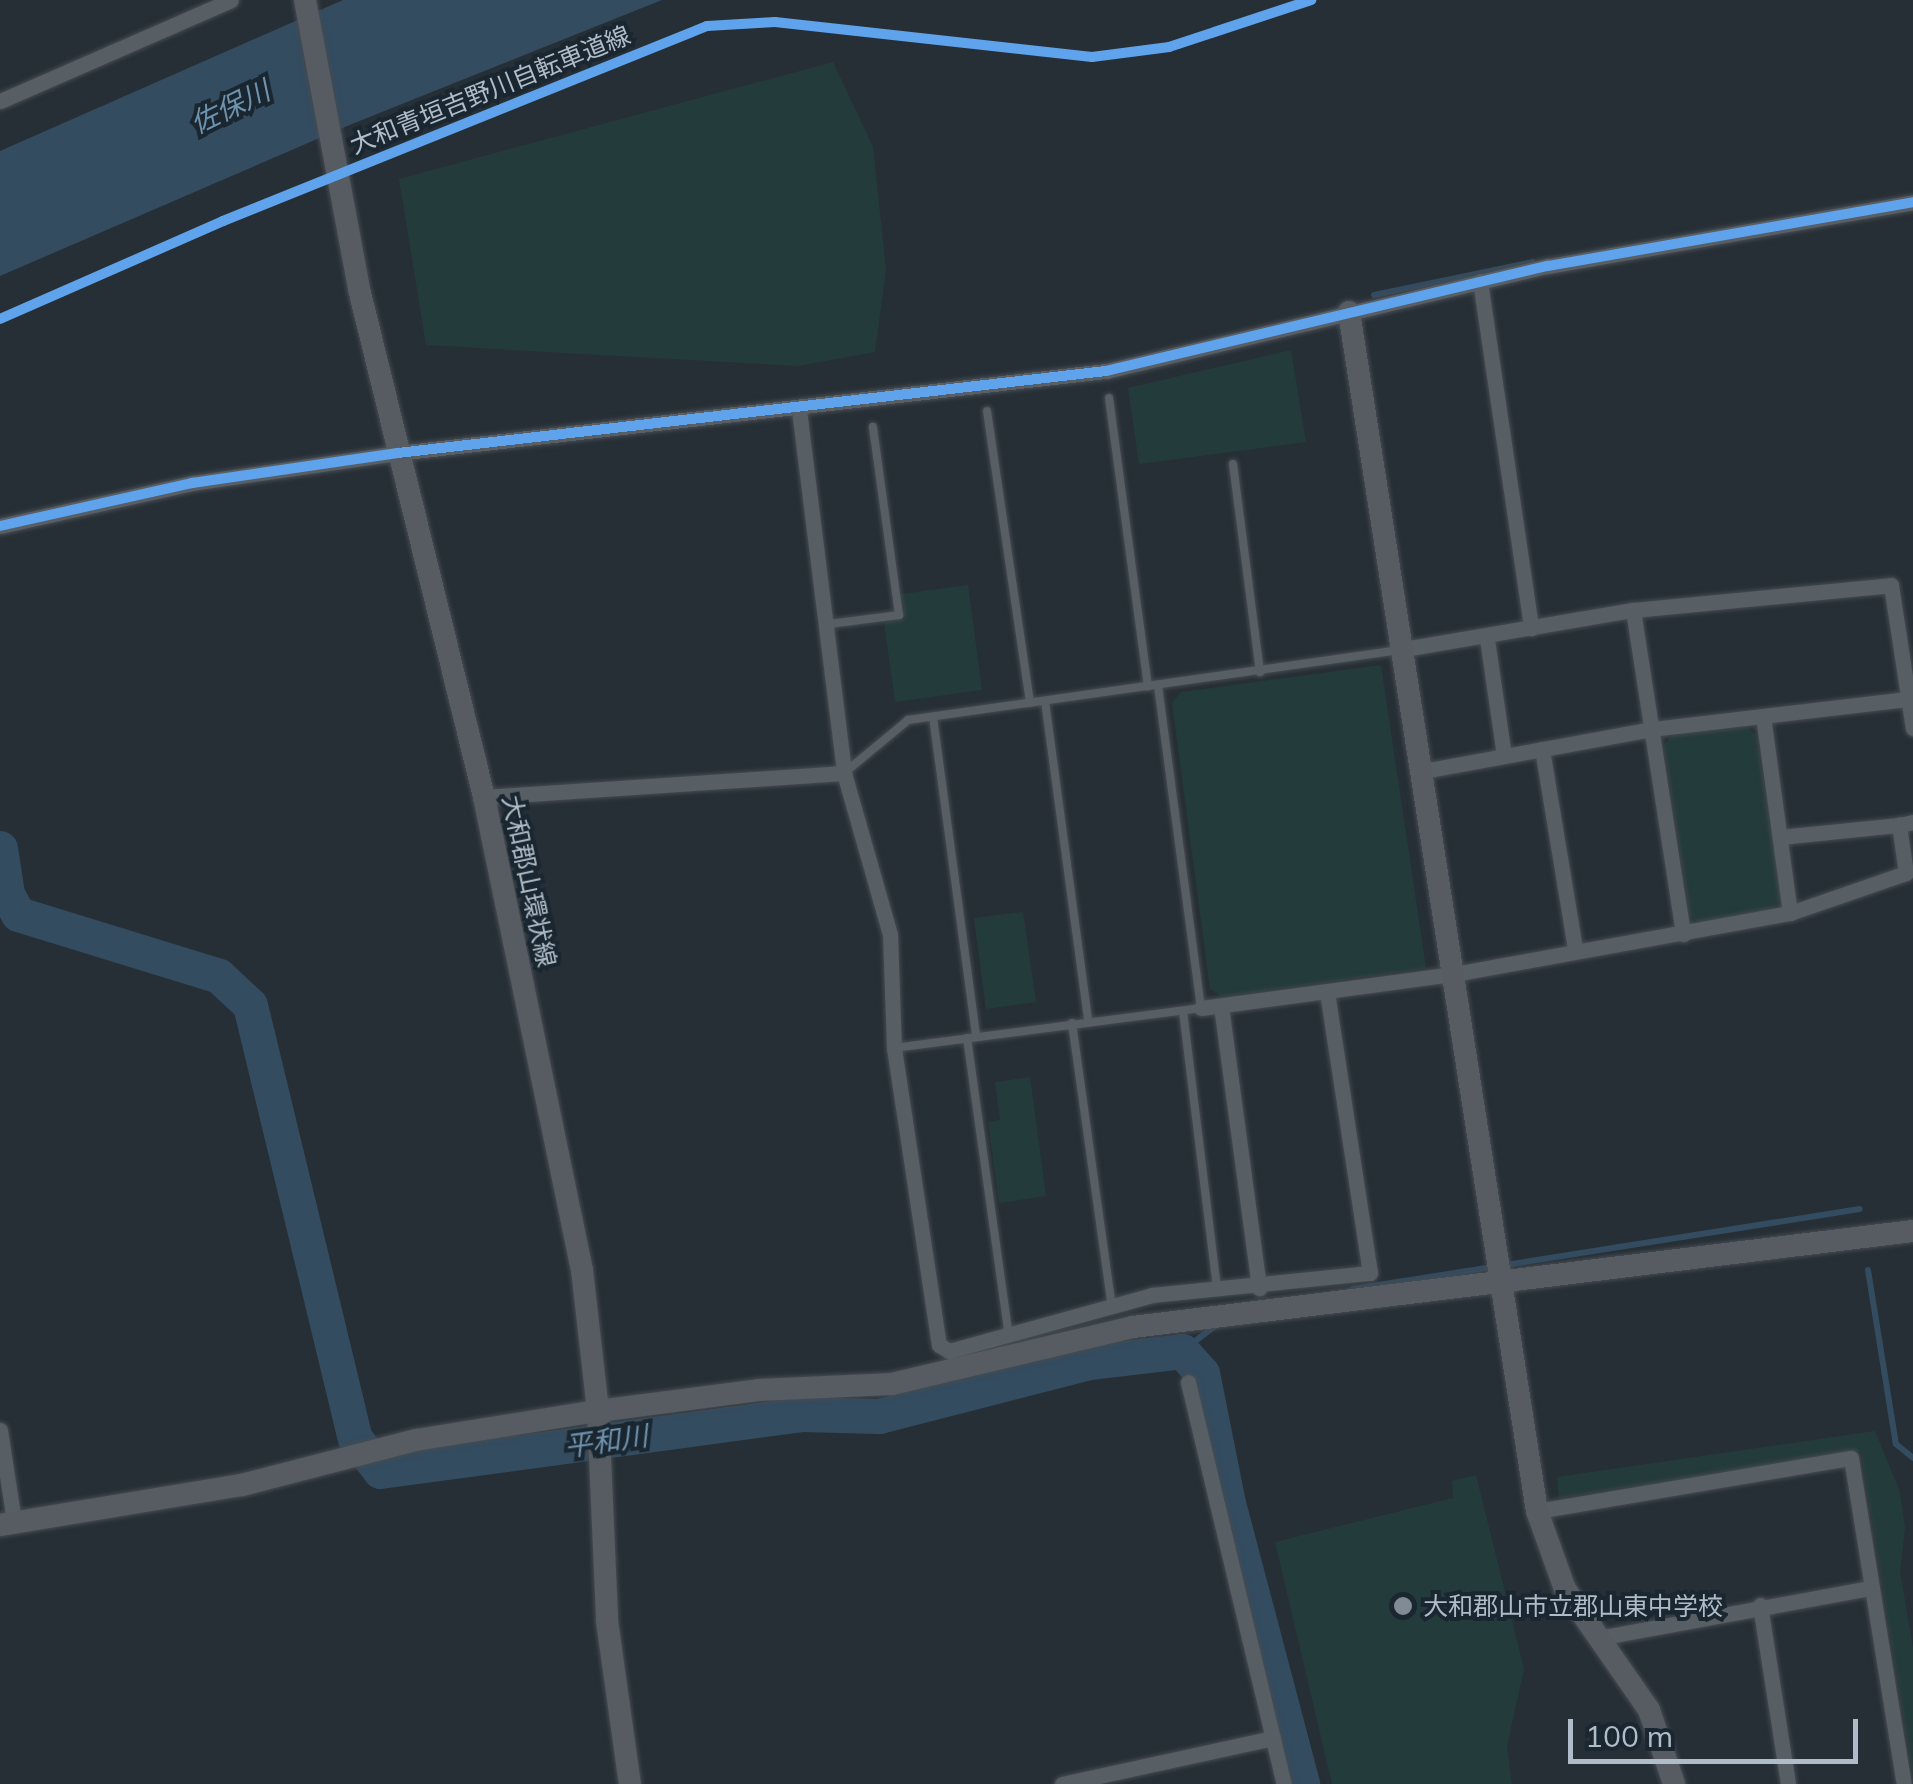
<!DOCTYPE html>
<meta charset="utf-8">
<style>
body{margin:0}
#map{position:relative;width:1913px;height:1784px;overflow:hidden;background:#272f36;font-family:Mulish,"Noto Sans JP",sans-serif}
div>[style]{position:absolute}
.green>*{inset:0;background:#243b3c}
.water>*{inset:0;background:#334c60}
.stream>*{height:6px;margin:-3px;padding:0 3px;transform-origin:3px;border-radius:3px;background:#334c60}
.river>*{height:35px;margin:-17.5px;padding:0 17.5px;transform-origin:17.5px;border-radius:17.5px;background:#334c60}
.roads{filter:drop-shadow(0 0 2px #454b51) drop-shadow(0 0 2px #454b51)}
.lane>*{height:8px;margin:-4px;padding:0 4px;transform-origin:4px;border-radius:4px;background:#575e64}
.street>*{height:15px;margin:-7.5px;padding:0 7.5px;transform-origin:7.5px;border-radius:7.5px;background:#575e64}
.secondary>*{height:22px;margin:-11px;padding:0 11px;transform-origin:11px;border-radius:11px;background:#565c62}
.cycleway>*{height:10px;margin:-5px;padding:0 5px;transform-origin:5px;border-radius:5px;background:#60a3ed}
.dots>*{width:28px;height:28px;translate:-50% -50%;box-sizing:border-box;border:5px solid #1a2731;border-radius:50%}
span{translate:-50% -50%;white-space:nowrap;text-align:center;line-height:1.15;-webkit-text-stroke:8px #1a2731;paint-order:stroke}
.street-label{font-size:25px;color:#b0bcc8}
.poi-label{font-size:25px;color:#b0bcc8}
.left{translate:0 -50%;text-align:left}
.water-label{font-size:28px;color:#6f92ad;font-style:italic}
.scale{position:absolute;left:1568px;top:1719px;width:290px;height:45px;box-sizing:border-box;border:5px solid #b0bcc8;border-top:0;padding-left:12px;font-size:30px;line-height:35px;white-space:nowrap;color:#b0bcc8;-webkit-text-stroke:8px #1a2731;paint-order:stroke}
</style>
<div id="map">
<div class="green">
<div style="clip-path:polygon(833px 62px,873px 147px,886px 270px,875px 352px,798px 366px,426px 345px,399px 179px)"></div>
<div style="clip-path:polygon(1291px 350px,1306px 442px,1139px 464px,1128px 388px)"></div>
<div style="clip-path:polygon(968px 585px,982px 690px,895px 702px,884px 622px,905px 619px,902px 594px)"></div>
<div style="clip-path:polygon(1381px 665px,1426px 968px,1223px 997px,1210px 989px,1172px 703px,1181px 692px)"></div>
<div style="clip-path:polygon(1747px 727px,1756px 735px,1782px 896px,1775px 908px,1701px 924px,1690px 916px,1664px 745px,1672px 735px)"></div>
<div style="clip-path:polygon(1023px 912px,1036px 1002px,986px 1009px,974px 918px)"></div>
<div style="clip-path:polygon(1030px 1077px,1046px 1196px,999px 1203px,988px 1122px,1000px 1120px,995px 1082px)"></div>
<div style="clip-path:polygon(1875px 1431px,1900px 1492px,1905px 1528px,1900px 1572px,1913px 1648px,1913px 1775px,1861px 1451px,1559px 1498px,1557px 1477px)"></div>
<div style="clip-path:polygon(1476px 1475px,1524px 1669px,1507px 1746px,1512px 1784px,1332px 1784px,1275px 1542px,1453px 1498px,1452px 1481px)"></div>
</div>
<div class="water">
<div style="clip-path:polygon(343px 0,662px 0,352px 124px,0 276px,0 151px)"></div>
</div>
<div class="stream">
<div style="left:1374px;top:295px;width:162px;rotate:-11.7deg"></div>
<div style="left:1868px;top:1270px;width:176px;rotate:80.9deg"></div>
<div style="left:1896px;top:1444px;width:22px;rotate:39deg"></div>
<div style="left:1353px;top:1289px;width:513px;rotate:-8.97deg"></div>
<div style="left:1182px;top:1351px;width:46px;rotate:-37.1deg"></div>
</div>
<div class="river">
<div style="left:0;top:848px;width:47px;rotate:81.3deg"></div>
<div style="left:7px;top:894px;width:23px;rotate:61deg"></div>
<div style="left:18px;top:914px;width:210px;rotate:17.1deg"></div>
<div style="left:219px;top:976px;width:42px;rotate:43.1deg"></div>
<div style="left:250px;top:1005px;width:446px;rotate:76.4deg"></div>
<div style="left:355px;top:1438px;width:41px;rotate:52.9deg"></div>
<div style="left:380px;top:1471px;width:425px;rotate:-7.7deg"></div>
<div style="left:801px;top:1414px;width:78px;rotate:1.5deg"></div>
<div style="left:879px;top:1416px;width:217px;rotate:-14.4deg"></div>
<div style="left:1089px;top:1362px;width:94px;rotate:-6.7deg"></div>
<div style="left:1182px;top:1351px;width:30px;rotate:48deg"></div>
<div style="left:1202px;top:1373px;width:133px;rotate:78.7deg"></div>
<div style="left:1228px;top:1503px;width:291px;rotate:75.2deg"></div>
</div>
<div class="roads">
<div class="lane">
<div style="left:1109px;top:398px;width:291px;rotate:82.3deg"></div>
<div style="left:987px;top:411px;width:295px;rotate:81.6deg"></div>
<div style="left:1233px;top:464px;width:210px;rotate:82.6deg"></div>
<div style="left:829px;top:624px;width:71px;rotate:-7.3deg"></div>
<div style="left:899px;top:615px;width:190px;rotate:-97.9deg"></div>
<div style="left:1045px;top:701px;width:323px;rotate:82.3deg"></div>
<div style="left:933px;top:717px;width:322px;rotate:82.3deg"></div>
<div style="left:844px;top:773px;width:83px;rotate:-39.6deg"></div>
<div style="left:908px;top:720px;width:498px;rotate:-8.1deg"></div>
<div style="left:1183px;top:1011px;width:280px;rotate:83deg"></div>
<div style="left:1072px;top:1023px;width:286px;rotate:82deg"></div>
<div style="left:967px;top:1038px;width:300px;rotate:82deg"></div>
<div style="left:894px;top:1048px;width:310px;rotate:-7.4deg"></div>
<div style="left:1201px;top:1008px;width:326px;rotate:-97.6deg"></div>
</div>
<div class="street">
<div style="left:0;top:101px;width:252px;rotate:-23.6deg"></div>
<div style="left:1480px;top:281px;width:351px;rotate:81.6deg"></div>
<div style="left:799px;top:410px;width:366px;rotate:82.9deg"></div>
<div style="left:844px;top:773px;width:167px;rotate:74.1deg"></div>
<div style="left:890px;top:934px;width:114px;rotate:88deg"></div>
<div style="left:894px;top:1048px;width:300px;rotate:81.4deg"></div>
<div style="left:939px;top:1345px;width:12px;rotate:31deg"></div>
<div style="left:949px;top:1351px;width:211px;rotate:-15.4deg"></div>
<div style="left:1152px;top:1295px;width:219px;rotate:-5.8deg"></div>
<div style="left:1370px;top:1273px;width:284px;rotate:-98.7deg"></div>
<div style="left:0;top:526px;width:197px;rotate:-12.6deg"></div>
<div style="left:192px;top:483px;width:208px;rotate:-8.3deg"></div>
<div style="left:398px;top:453px;width:713px;rotate:-6.61deg"></div>
<div style="left:1106px;top:371px;width:454px;rotate:-13.4deg"></div>
<div style="left:1548px;top:266px;width:371px;rotate:-9.9deg"></div>
<div style="left:1633px;top:610px;width:328px;rotate:81.2deg"></div>
<div style="left:1487px;top:639px;width:118px;rotate:81.7deg"></div>
<div style="left:1404px;top:649px;width:232px;rotate:-9.7deg"></div>
<div style="left:1633px;top:610px;width:259px;rotate:-5.5deg"></div>
<div style="left:1891px;top:585px;width:145px;rotate:81.3deg"></div>
<div style="left:1763px;top:716px;width:199px;rotate:82.2deg"></div>
<div style="left:1542px;top:749px;width:202px;rotate:80.6deg"></div>
<div style="left:1423px;top:771px;width:233px;rotate:-10.4deg"></div>
<div style="left:1652px;top:729px;width:258px;rotate:-6.7deg"></div>
<div style="left:484px;top:797px;width:361px;rotate:-3.8deg"></div>
<div style="left:1780px;top:837px;width:120px;rotate:-5.8deg"></div>
<div style="left:1221px;top:1006px;width:285px;rotate:82.3deg"></div>
<div style="left:1201px;top:1008px;width:255px;rotate:-7.7deg"></div>
<div style="left:1454px;top:974px;width:341px;rotate:-10.3deg"></div>
<div style="left:1790px;top:913px;width:123px;rotate:-19deg"></div>
<div style="left:1906px;top:873px;width:49px;rotate:-98.3deg"></div>
<div style="left:1899px;top:825px;width:14px;rotate:-12deg"></div>
<div style="left:1188px;top:1382px;width:413px;rotate:76.6deg"></div>
<div style="left:0;top:1430px;width:93px;rotate:81.3deg"></div>
<div style="left:1537px;top:1511px;width:318px;rotate:-9.6deg"></div>
<div style="left:1851px;top:1458px;width:330px;rotate:80.8deg"></div>
<div style="left:1760px;top:1605px;width:181px;rotate:81.1deg"></div>
<div style="left:1598px;top:1638px;width:278px;rotate:-10.4deg"></div>
<div style="left:1062px;top:1784px;width:216px;rotate:-12.3deg"></div>
</div>
<div class="secondary">
<div style="left:305px;top:0;width:294px;rotate:79.4deg"></div>
<div style="left:359px;top:289px;width:523px;rotate:76.18deg"></div>
<div style="left:484px;top:797px;width:483px;rotate:78.3deg"></div>
<div style="left:582px;top:1270px;width:142px;rotate:83.5deg"></div>
<div style="left:598px;top:1411px;width:210px;rotate:87.5deg"></div>
<div style="left:607px;top:1621px;width:165px;rotate:82deg"></div>
<div style="left:1349px;top:312px;width:1214px;rotate:81.09deg"></div>
<div style="left:1537px;top:1511px;width:83px;rotate:70.3deg"></div>
<div style="left:1565px;top:1589px;width:147px;rotate:55.2deg"></div>
<div style="left:1649px;top:1710px;width:78px;rotate:71.3deg"></div>
<div style="left:0;top:1525px;width:245px;rotate:-9.4deg"></div>
<div style="left:242px;top:1485px;width:180px;rotate:-14.5deg"></div>
<div style="left:416px;top:1440px;width:184px;rotate:-9.1deg"></div>
<div style="left:598px;top:1411px;width:162px;rotate:-7.4deg"></div>
<div style="left:759px;top:1390px;width:133px;rotate:-2.6deg"></div>
<div style="left:892px;top:1384px;width:248px;rotate:-13.3deg"></div>
<div style="left:1133px;top:1327px;width:786px;rotate:-7.02deg"></div>
</div>
</div>
<div class="cycleway">
<div style="left:0;top:319px;width:244px;rotate:-23.7deg"></div>
<div style="left:223px;top:221px;width:522px;rotate:-21.94deg"></div>
<div style="left:707px;top:26px;width:68px;rotate:-3.4deg"></div>
<div style="left:775px;top:22px;width:319px;rotate:6.3deg"></div>
<div style="left:1092px;top:57px;width:78px;rotate:-7.4deg"></div>
<div style="left:1169px;top:47px;width:150px;rotate:-18.3deg"></div>
<div style="left:0;top:526px;width:197px;rotate:-12.6deg"></div>
<div style="left:192px;top:483px;width:208px;rotate:-8.3deg"></div>
<div style="left:398px;top:453px;width:713px;rotate:-6.61deg"></div>
<div style="left:1106px;top:371px;width:454px;rotate:-13.4deg"></div>
<div style="left:1548px;top:266px;width:371px;rotate:-9.9deg"></div>
</div>
<div class="dots">
<div style="left:1403px;top:1606px;background:#808b95"></div>
</div>
<div class="street-label">
<span style="left:490px;top:90px;rotate:-22deg">大和青垣吉野川自転車道線</span>
<span style="left:529px;top:881px;rotate:78deg">大和郡山環状線</span>
</div>
<div class="poi-label">
<span class="left" style="left:1423px;top:1606px">大和郡山市立郡山東中学校</span>
</div>
<div class="water-label">
<span style="left:230px;top:107px;rotate:-26deg">佐保川</span>
<span style="left:606px;top:1441px;rotate:-8deg">平和川</span>
</div>
<div class="scale">100 m</div>
</div>
